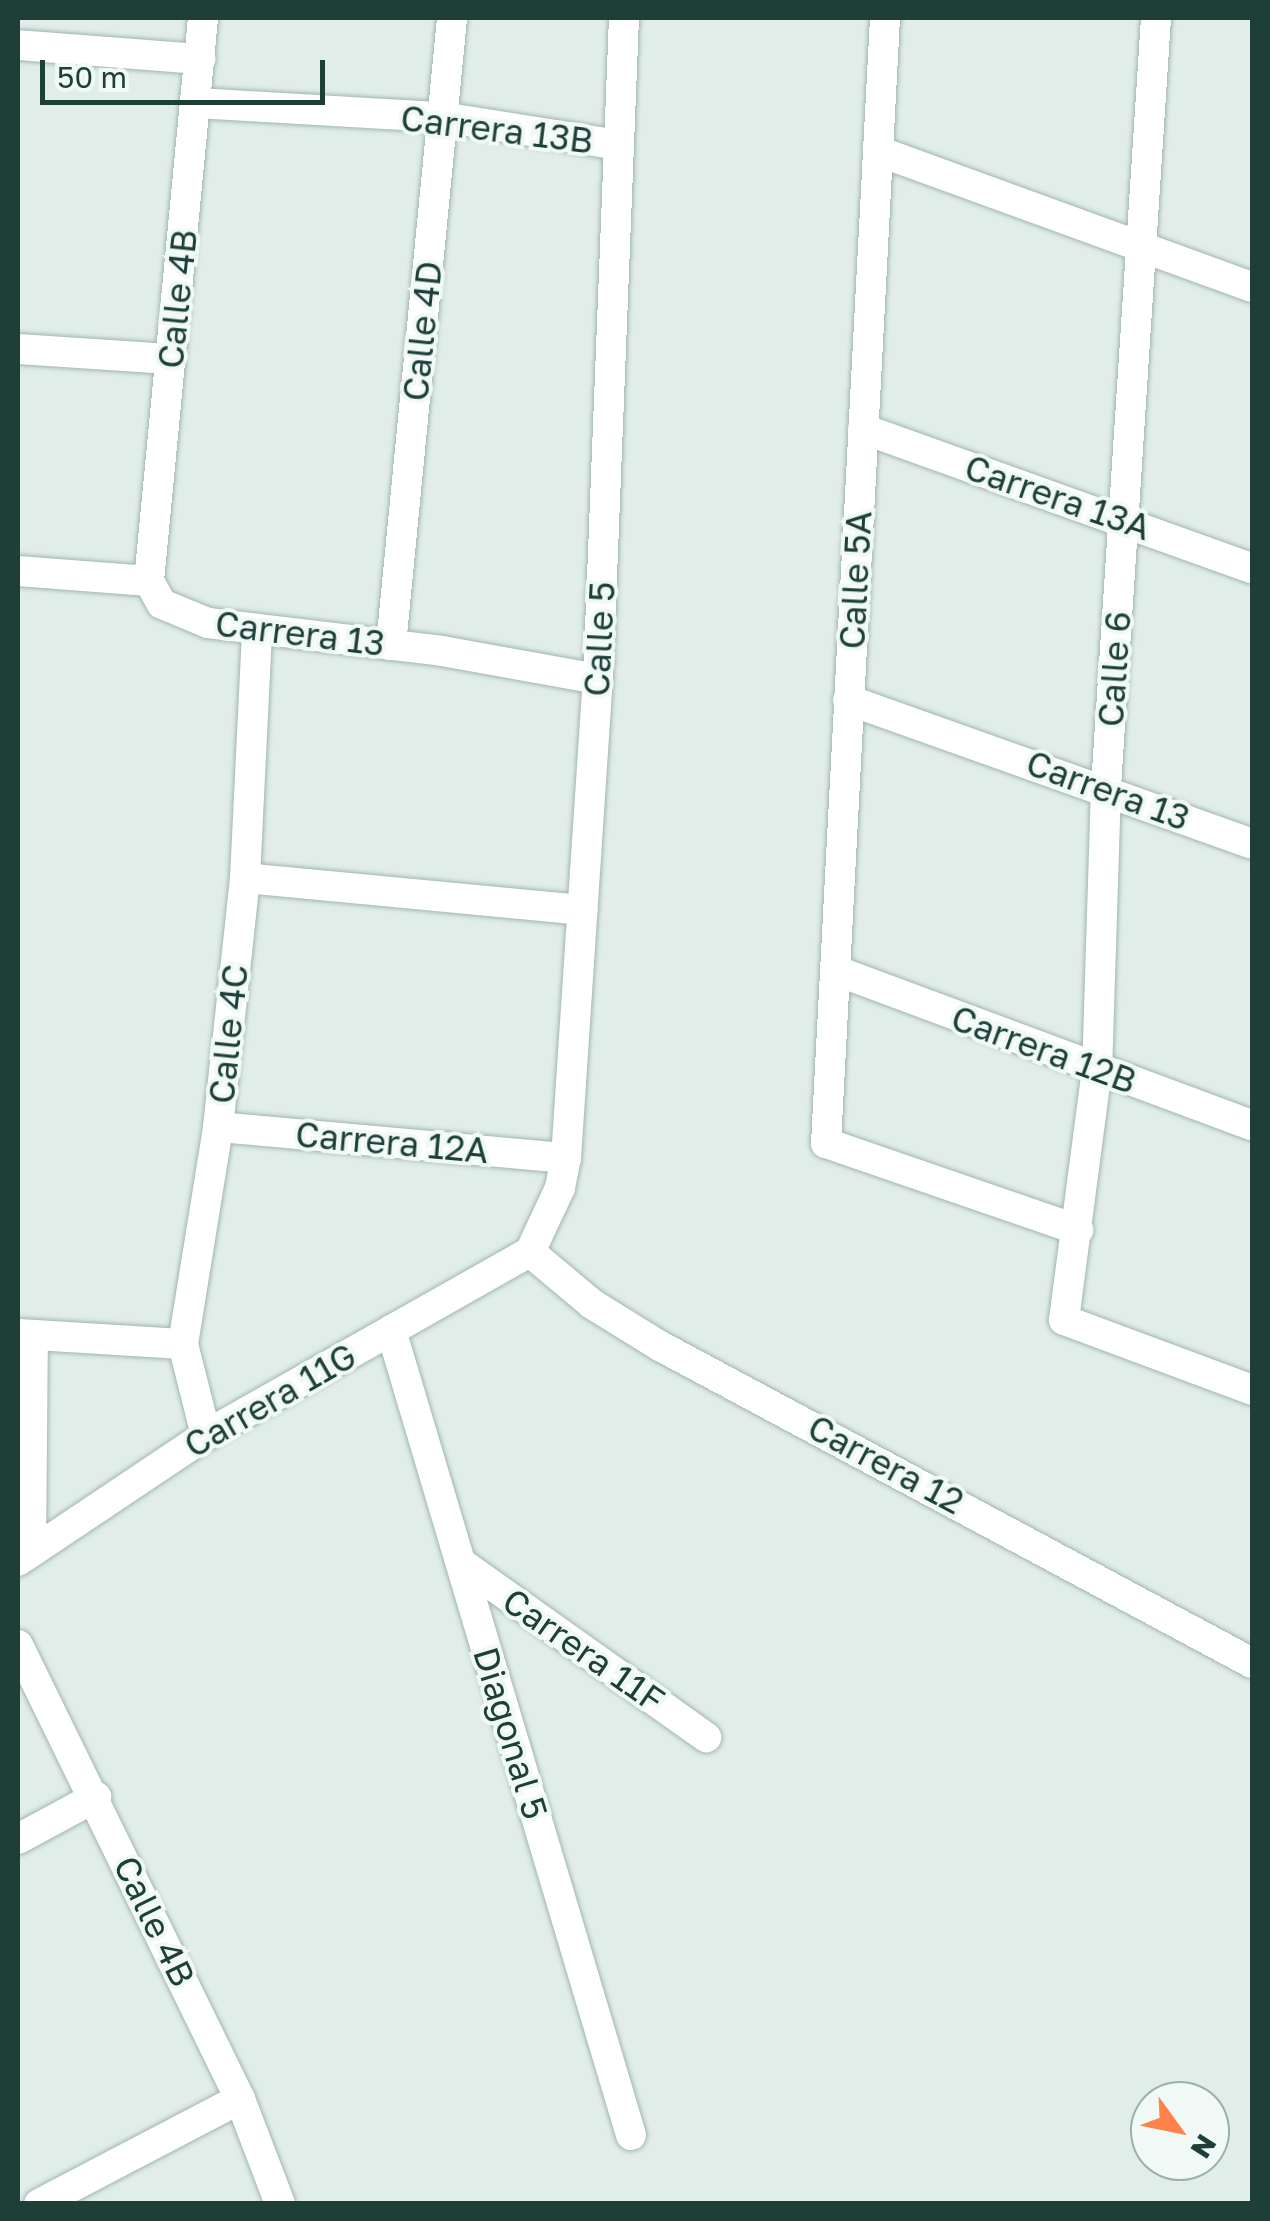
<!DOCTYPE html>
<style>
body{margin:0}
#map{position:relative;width:1270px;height:2221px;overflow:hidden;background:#e0ede8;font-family:"Golos Text",sans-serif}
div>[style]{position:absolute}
.roads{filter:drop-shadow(0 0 2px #a2b5b0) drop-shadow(0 0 2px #a2b5b0)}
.minor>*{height:30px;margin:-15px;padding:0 15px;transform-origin:15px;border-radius:15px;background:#fff}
span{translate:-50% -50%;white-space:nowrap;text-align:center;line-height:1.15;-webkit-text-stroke:8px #f0f9f5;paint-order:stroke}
.street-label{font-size:35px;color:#1e3f38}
.frame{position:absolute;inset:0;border:20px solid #1e3f38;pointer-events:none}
.north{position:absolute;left:1130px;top:2081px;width:100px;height:100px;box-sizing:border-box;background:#f0f9f5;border:2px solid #9cafa9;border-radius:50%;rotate:123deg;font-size:28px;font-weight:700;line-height:40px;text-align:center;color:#1e3f38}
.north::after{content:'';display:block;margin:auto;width:35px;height:45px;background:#ff824b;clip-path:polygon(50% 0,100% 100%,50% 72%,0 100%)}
.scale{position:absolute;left:40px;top:60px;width:285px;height:45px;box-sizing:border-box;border:5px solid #1e3f38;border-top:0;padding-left:12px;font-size:30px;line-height:35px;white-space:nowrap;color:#1e3f38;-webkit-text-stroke:8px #f0f9f5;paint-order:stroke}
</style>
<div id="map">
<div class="roads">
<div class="minor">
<div style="left:885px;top:18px;width:1127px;rotate:93deg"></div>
<div style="left:826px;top:1143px;width:267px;rotate:19deg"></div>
<div style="left:1156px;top:18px;width:771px;rotate:93.72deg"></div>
<div style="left:1106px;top:787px;width:282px;rotate:91.8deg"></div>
<div style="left:1097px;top:1069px;width:253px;rotate:97.5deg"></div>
<div style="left:1064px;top:1320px;width:201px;rotate:20.4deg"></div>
<div style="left:18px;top:45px;width:183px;rotate:4.4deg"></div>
<div style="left:196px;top:103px;width:246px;rotate:3.3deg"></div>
<div style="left:442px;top:117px;width:179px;rotate:9deg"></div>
<div style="left:878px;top:151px;width:398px;rotate:20deg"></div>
<div style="left:18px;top:349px;width:152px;rotate:3.8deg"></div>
<div style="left:863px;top:429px;width:413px;rotate:19.7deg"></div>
<div style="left:18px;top:571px;width:131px;rotate:4.4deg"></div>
<div style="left:149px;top:581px;width:26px;rotate:61deg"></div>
<div style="left:162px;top:604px;width:50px;rotate:22.4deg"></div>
<div style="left:208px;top:623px;width:236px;rotate:6.8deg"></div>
<div style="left:442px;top:651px;width:158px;rotate:10.2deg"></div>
<div style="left:149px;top:581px;width:566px;rotate:-84.52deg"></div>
<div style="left:391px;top:645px;width:630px;rotate:-84.44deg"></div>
<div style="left:848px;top:700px;width:429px;rotate:19.6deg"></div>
<div style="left:245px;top:878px;width:339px;rotate:5.4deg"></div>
<div style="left:837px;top:971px;width:443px;rotate:20.4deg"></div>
<div style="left:218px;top:1127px;width:349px;rotate:5.1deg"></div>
<div style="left:530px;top:1252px;width:71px;rotate:-64.9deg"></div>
<div style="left:560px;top:1188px;width:31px;rotate:-79deg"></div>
<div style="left:566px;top:1158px;width:480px;rotate:-86.2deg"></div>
<div style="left:598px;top:679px;width:662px;rotate:-87.75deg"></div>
<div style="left:530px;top:1252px;width:81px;rotate:40deg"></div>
<div style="left:592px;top:1304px;width:80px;rotate:31.7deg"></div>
<div style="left:660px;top:1346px;width:672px;rotate:28.17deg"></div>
<div style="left:391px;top:1330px;width:840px;rotate:73.4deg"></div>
<div style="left:18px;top:1334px;width:165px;rotate:3.5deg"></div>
<div style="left:206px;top:1435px;width:94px;rotate:-104.2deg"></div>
<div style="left:183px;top:1344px;width:220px;rotate:-80.8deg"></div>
<div style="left:218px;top:1127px;width:250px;rotate:-83.8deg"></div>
<div style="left:245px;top:878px;width:249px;rotate:-87.2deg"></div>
<div style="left:31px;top:1552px;width:217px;rotate:-89.5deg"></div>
<div style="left:18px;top:1561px;width:226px;rotate:-33.8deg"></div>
<div style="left:206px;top:1435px;width:372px;rotate:-29.5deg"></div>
<div style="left:461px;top:1563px;width:301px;rotate:35.4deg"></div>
<div style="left:18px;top:1645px;width:505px;rotate:63.94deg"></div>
<div style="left:240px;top:2099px;width:112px;rotate:69.1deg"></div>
<div style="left:18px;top:1839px;width:89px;rotate:-28.3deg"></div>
<div style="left:39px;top:2204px;width:227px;rotate:-27.6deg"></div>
</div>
</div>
<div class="street-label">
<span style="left:497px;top:129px;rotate:7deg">Carrera 13B</span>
<span style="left:177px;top:299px;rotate:-84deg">Calle 4B</span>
<span style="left:422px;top:331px;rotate:-84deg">Calle 4D</span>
<span style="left:1058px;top:497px;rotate:19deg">Carrera 13A</span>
<span style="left:855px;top:580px;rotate:-87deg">Calle 5A</span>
<span style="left:300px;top:633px;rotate:7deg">Carrera 13</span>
<span style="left:599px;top:639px;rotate:-87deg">Calle 5</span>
<span style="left:1114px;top:669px;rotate:-86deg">Calle 6</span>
<span style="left:1108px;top:790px;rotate:20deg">Carrera 13</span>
<span style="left:228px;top:1034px;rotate:-84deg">Calle 4C</span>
<span style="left:1044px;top:1049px;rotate:20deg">Carrera 12B</span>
<span style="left:392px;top:1142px;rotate:5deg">Carrera 12A</span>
<span style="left:270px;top:1400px;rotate:-30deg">Carrera 11G</span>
<span style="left:886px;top:1464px;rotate:28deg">Carrera 12</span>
<span style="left:584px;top:1650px;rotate:35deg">Carrera 11F</span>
<span style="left:511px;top:1733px;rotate:73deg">Diagonal 5</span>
<span style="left:155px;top:1921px;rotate:64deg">Calle 4B</span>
</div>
<div class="frame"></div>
<div class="north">N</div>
<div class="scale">50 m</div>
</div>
